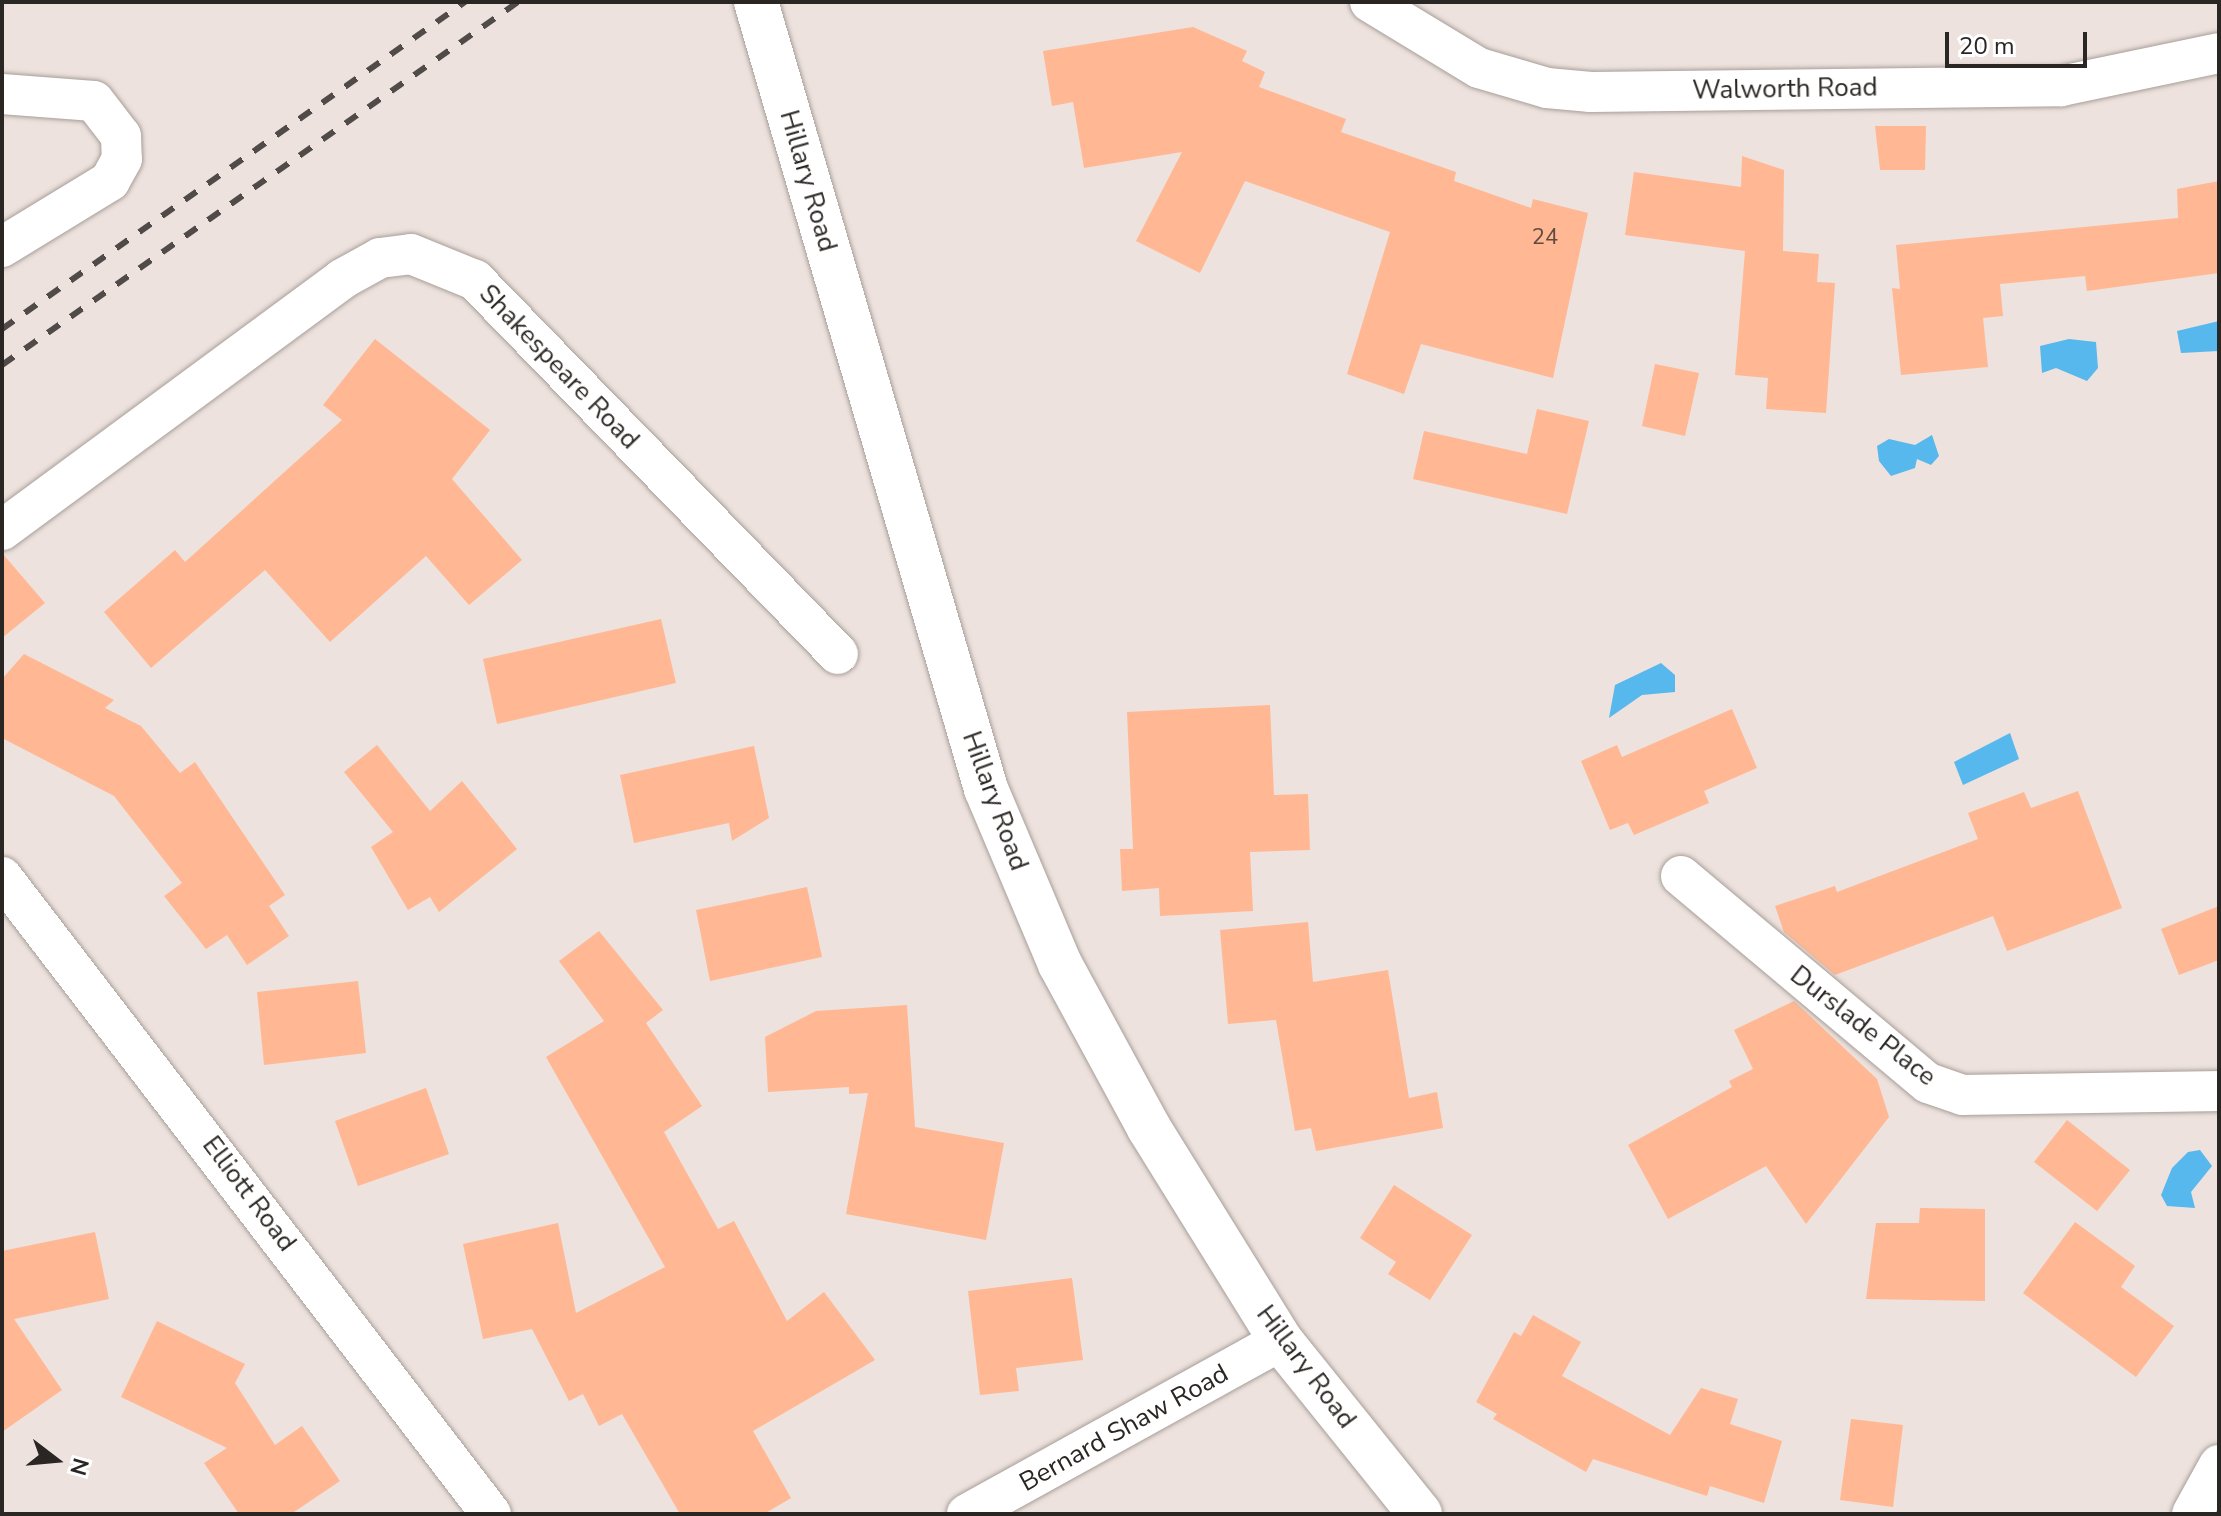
<!DOCTYPE html>
<style>
body{margin:0}
#map{position:relative;width:2221px;height:1516px;overflow:hidden;background:#ede2dd;font-family:"Nunito Sans",sans-serif}
div>[style]{position:absolute}
.water>*{inset:0;background:#57b8ee}
.building>*{inset:0;background:#ffb893}
.roads{filter:drop-shadow(0 0 2px #a89e99) drop-shadow(0 0 2px #a89e99)}
.minor>*{height:40px;margin:-20px;padding:0 20px;transform-origin:20px;border-radius:20px;background:#fff}
.tertiary>*{height:44px;margin:-22px;padding:0 22px;transform-origin:22px;border-radius:22px;background:#fff}
.rail>*{height:6px;margin-top:-3px;transform-origin:0;background:repeating-linear-gradient(90deg,#504b48 0 14px,transparent 0 28px)}
span{translate:-50% -50%;white-space:nowrap;text-align:center;line-height:1.15;-webkit-text-stroke:6px #fff;paint-order:stroke}
.number-label{font-size:22px;color:#5f4a40}
.number-label span{-webkit-text-stroke-width:0}
.street-label{font-size:26px;color:#2a2624}
.frame{position:absolute;inset:0;border:4px solid #2a2624;pointer-events:none}
.north{position:absolute;left:16px;top:1420px;width:80px;height:80px;-webkit-text-stroke:6px #fff;paint-order:stroke;rotate:106deg;font-size:22px;font-weight:700;line-height:32px;text-align:center;color:#2a2624}
.north::after{content:'';display:block;margin:auto;width:28px;height:36px;background:#2a2624;clip-path:polygon(50% 0,100% 100%,50% 72%,0 100%)}
.scale{position:absolute;left:1945px;top:32px;width:142px;height:36px;box-sizing:border-box;border:4px solid #2a2624;border-top:0;padding-left:10px;font-size:24px;line-height:28px;white-space:nowrap;color:#2a2624;-webkit-text-stroke:6px #fff;paint-order:stroke}
</style>
<div id="map">
<div class="water">
<div style="clip-path:polygon(2219px 321px,2219px 351px,2181px 353px,2177px 331px)"></div>
<div style="clip-path:polygon(2069px 339px,2096px 342px,2098px 368px,2087px 381px,2056px 368px,2042px 373px,2040px 346px)"></div>
<div style="clip-path:polygon(1932px 435px,1939px 456px,1931px 465px,1917px 459px,1915px 468px,1891px 476px,1879px 461px,1877px 446px,1889px 439px,1915px 445px)"></div>
<div style="clip-path:polygon(1661px 663px,1675px 675px,1675px 692px,1642px 695px,1609px 718px,1615px 685px)"></div>
<div style="clip-path:polygon(2010px 733px,2019px 759px,1963px 785px,1954px 762px)"></div>
<div style="clip-path:polygon(2200px 1150px,2212px 1166px,2191px 1192px,2195px 1208px,2167px 1206px,2161px 1195px,2172px 1168px,2188px 1152px)"></div>
</div>
<div class="building">
<div style="clip-path:polygon(1193px 27px,1247px 51px,1242px 61px,1265px 72px,1259px 87px,1346px 119px,1341px 132px,1456px 172px,1454px 181px,1531px 208px,1533px 199px,1588px 213px,1553px 378px,1421px 344px,1404px 394px,1347px 374px,1390px 232px,1245px 181px,1200px 273px,1136px 241px,1182px 152px,1084px 168px,1073px 102px,1052px 106px,1043px 51px)"></div>
<div style="clip-path:polygon(1875px 126px,1926px 126px,1925px 170px,1880px 170px)"></div>
<div style="clip-path:polygon(1742px 156px,1784px 170px,1783px 251px,1819px 254px,1817px 282px,1835px 283px,1826px 413px,1766px 409px,1768px 378px,1735px 375px,1745px 251px,1625px 235px,1634px 172px,1741px 187px)"></div>
<div style="clip-path:polygon(2219px 181px,2219px 273px,2087px 291px,2085px 276px,2000px 284px,2003px 316px,1983px 318px,1988px 367px,1901px 375px,1892px 288px,1900px 289px,1896px 245px,2178px 218px,2177px 189px)"></div>
<div style="clip-path:polygon(375px 339px,490px 430px,452px 479px,522px 560px,469px 605px,426px 556px,330px 642px,265px 570px,151px 668px,104px 612px,175px 550px,185px 562px,342px 420px,323px 405px)"></div>
<div style="clip-path:polygon(1655px 364px,1699px 373px,1685px 436px,1642px 426px)"></div>
<div style="clip-path:polygon(1537px 409px,1589px 421px,1567px 514px,1413px 479px,1424px 431px,1527px 454px)"></div>
<div style="clip-path:polygon(2px 553px,45px 603px,2px 638px)"></div>
<div style="clip-path:polygon(661px 619px,676px 683px,497px 724px,483px 659px)"></div>
<div style="clip-path:polygon(24px 654px,114px 700px,105px 708px,141px 726px,180px 773px,195px 762px,285px 895px,269px 906px,289px 936px,247px 965px,227px 935px,206px 949px,164px 896px,182px 883px,114px 796px,2px 738px,2px 679px)"></div>
<div style="clip-path:polygon(1270px 705px,1274px 795px,1308px 794px,1310px 850px,1250px 852px,1253px 911px,1160px 916px,1159px 888px,1122px 891px,1120px 849px,1133px 849px,1127px 712px)"></div>
<div style="clip-path:polygon(1732px 709px,1757px 768px,1704px 791px,1709px 803px,1634px 835px,1628px 823px,1610px 830px,1581px 761px,1617px 745px,1622px 757px)"></div>
<div style="clip-path:polygon(377px 745px,430px 811px,462px 781px,517px 849px,439px 912px,430px 897px,408px 910px,371px 847px,393px 832px,344px 772px)"></div>
<div style="clip-path:polygon(754px 746px,769px 818px,732px 841px,729px 823px,634px 843px,620px 775px)"></div>
<div style="clip-path:polygon(2078px 791px,2122px 908px,2007px 951px,1993px 916px,1835px 975px,1784px 932px,1775px 906px,1835px 886px,1837px 892px,1978px 839px,1968px 813px,2024px 792px,2031px 808px)"></div>
<div style="clip-path:polygon(807px 887px,822px 957px,710px 981px,696px 910px)"></div>
<div style="clip-path:polygon(2219px 906px,2219px 960px,2179px 975px,2161px 929px)"></div>
<div style="clip-path:polygon(1308px 922px,1313px 982px,1388px 970px,1409px 1098px,1437px 1092px,1443px 1128px,1316px 1151px,1311px 1128px,1295px 1131px,1276px 1020px,1228px 1024px,1220px 930px)"></div>
<div style="clip-path:polygon(599px 931px,663px 1010px,646px 1023px,702px 1106px,664px 1132px,718px 1229px,734px 1221px,787px 1321px,824px 1292px,875px 1360px,753px 1431px,791px 1498px,764px 1514px,680px 1514px,622px 1414px,599px 1426px,583px 1394px,569px 1401px,532px 1329px,483px 1339px,463px 1244px,558px 1223px,576px 1313px,665px 1267px,546px 1057px,604px 1021px,559px 961px)"></div>
<div style="clip-path:polygon(358px 981px,366px 1053px,264px 1065px,257px 992px)"></div>
<div style="clip-path:polygon(1794px 1001px,1877px 1079px,1889px 1117px,1806px 1224px,1766px 1166px,1668px 1219px,1628px 1145px,1732px 1087px,1729px 1081px,1753px 1069px,1734px 1030px)"></div>
<div style="clip-path:polygon(907px 1005px,915px 1127px,1004px 1143px,986px 1240px,846px 1214px,868px 1093px,849px 1094px,849px 1087px,768px 1092px,765px 1037px,816px 1011px)"></div>
<div style="clip-path:polygon(426px 1088px,449px 1154px,358px 1186px,335px 1121px)"></div>
<div style="clip-path:polygon(2067px 1120px,2130px 1170px,2097px 1211px,2034px 1162px)"></div>
<div style="clip-path:polygon(1394px 1185px,1472px 1235px,1430px 1300px,1388px 1274px,1396px 1262px,1360px 1238px)"></div>
<div style="clip-path:polygon(1920px 1208px,1985px 1209px,1985px 1301px,1866px 1299px,1876px 1223px,1919px 1223px)"></div>
<div style="clip-path:polygon(2075px 1222px,2135px 1266px,2121px 1287px,2174px 1326px,2136px 1377px,2023px 1293px)"></div>
<div style="clip-path:polygon(95px 1232px,109px 1299px,14px 1319px,62px 1390px,2px 1432px,2px 1251px)"></div>
<div style="clip-path:polygon(1072px 1278px,1083px 1360px,1016px 1368px,1019px 1391px,980px 1395px,968px 1291px)"></div>
<div style="clip-path:polygon(1533px 1315px,1581px 1342px,1562px 1376px,1670px 1435px,1701px 1388px,1738px 1399px,1730px 1424px,1782px 1441px,1764px 1503px,1710px 1486px,1707px 1496px,1593px 1459px,1586px 1472px,1493px 1419px,1497px 1414px,1476px 1402px,1514px 1332px,1521px 1336px)"></div>
<div style="clip-path:polygon(157px 1321px,245px 1364px,235px 1383px,275px 1445px,302px 1426px,340px 1481px,291px 1514px,239px 1514px,204px 1463px,227px 1448px,121px 1397px)"></div>
<div style="clip-path:polygon(1851px 1419px,1903px 1425px,1893px 1507px,1840px 1500px)"></div>
</div>
<div class="roads">
<div class="minor">
<div style="left:1370px;top:2px;width:127px;rotate:31.2deg"></div>
<div style="left:1479px;top:68px;width:71px;rotate:16.4deg"></div>
<div style="left:1547px;top:88px;width:44px;rotate:5.2deg"></div>
<div style="left:1591px;top:92px;width:470px;rotate:-0.7deg"></div>
<div style="left:2061px;top:86px;width:161px;rotate:-11.8deg"></div>
<div style="left:2px;top:94px;width:92px;rotate:4.4deg"></div>
<div style="left:94px;top:101px;width:44px;rotate:52.4deg"></div>
<div style="left:121px;top:136px;width:23px;rotate:88deg"></div>
<div style="left:122px;top:159px;width:25px;rotate:119deg"></div>
<div style="left:110px;top:181px;width:127px;rotate:148.6deg"></div>
<div style="left:2px;top:530px;width:423px;rotate:-36.4deg"></div>
<div style="left:342px;top:279px;width:43px;rotate:-28.9deg"></div>
<div style="left:380px;top:258px;width:31px;rotate:-7deg"></div>
<div style="left:411px;top:254px;width:69px;rotate:22.1deg"></div>
<div style="left:475px;top:280px;width:521px;rotate:45.86deg"></div>
<div style="left:1681px;top:876px;width:322px;rotate:40deg"></div>
<div style="left:1928px;top:1083px;width:37px;rotate:19deg"></div>
<div style="left:1963px;top:1095px;width:256px;rotate:-0.9deg"></div>
<div style="left:2px;top:877px;width:803px;rotate:52.49deg"></div>
<div style="left:967px;top:1514px;width:359px;rotate:-28.9deg"></div>
<div style="left:2192px;top:1514px;width:56px;rotate:-61.1deg"></div>
</div>
<div class="tertiary">
<div style="left:756px;top:2px;width:820px;rotate:73.71deg"></div>
<div style="left:986px;top:789px;width:190px;rotate:67.1deg"></div>
<div style="left:1060px;top:964px;width:187px;rotate:61.5deg"></div>
<div style="left:1149px;top:1128px;width:251px;rotate:58.2deg"></div>
<div style="left:1281px;top:1341px;width:222px;rotate:51.2deg"></div>
</div>
</div>
<div class="rail">
<div style="left:2px;top:329px;width:567px;rotate:-35.23deg"></div>
<div style="left:2px;top:365px;width:631px;rotate:-35.13deg"></div>
</div>
<div class="number-label">
<span style="left:1545px;top:238px">24</span>
</div>
<div class="street-label">
<span style="left:1785px;top:89px;rotate:-1deg">Walworth Road</span>
<span style="left:808px;top:181px;rotate:74deg">Hillary Road</span>
<span style="left:559px;top:367px;rotate:46deg">Shakespeare Road</span>
<span style="left:995px;top:801px;rotate:70deg">Hillary Road</span>
<span style="left:1863px;top:1026px;rotate:38deg">Durslade Place</span>
<span style="left:249px;top:1194px;rotate:53deg">Elliott Road</span>
<span style="left:1306px;top:1367px;rotate:53deg">Hillary Road</span>
<span style="left:1124px;top:1428px;rotate:-29deg">Bernard Shaw Road</span>
</div>
<div class="frame"></div>
<div class="north">N</div>
<div class="scale">20 m</div>
</div>
